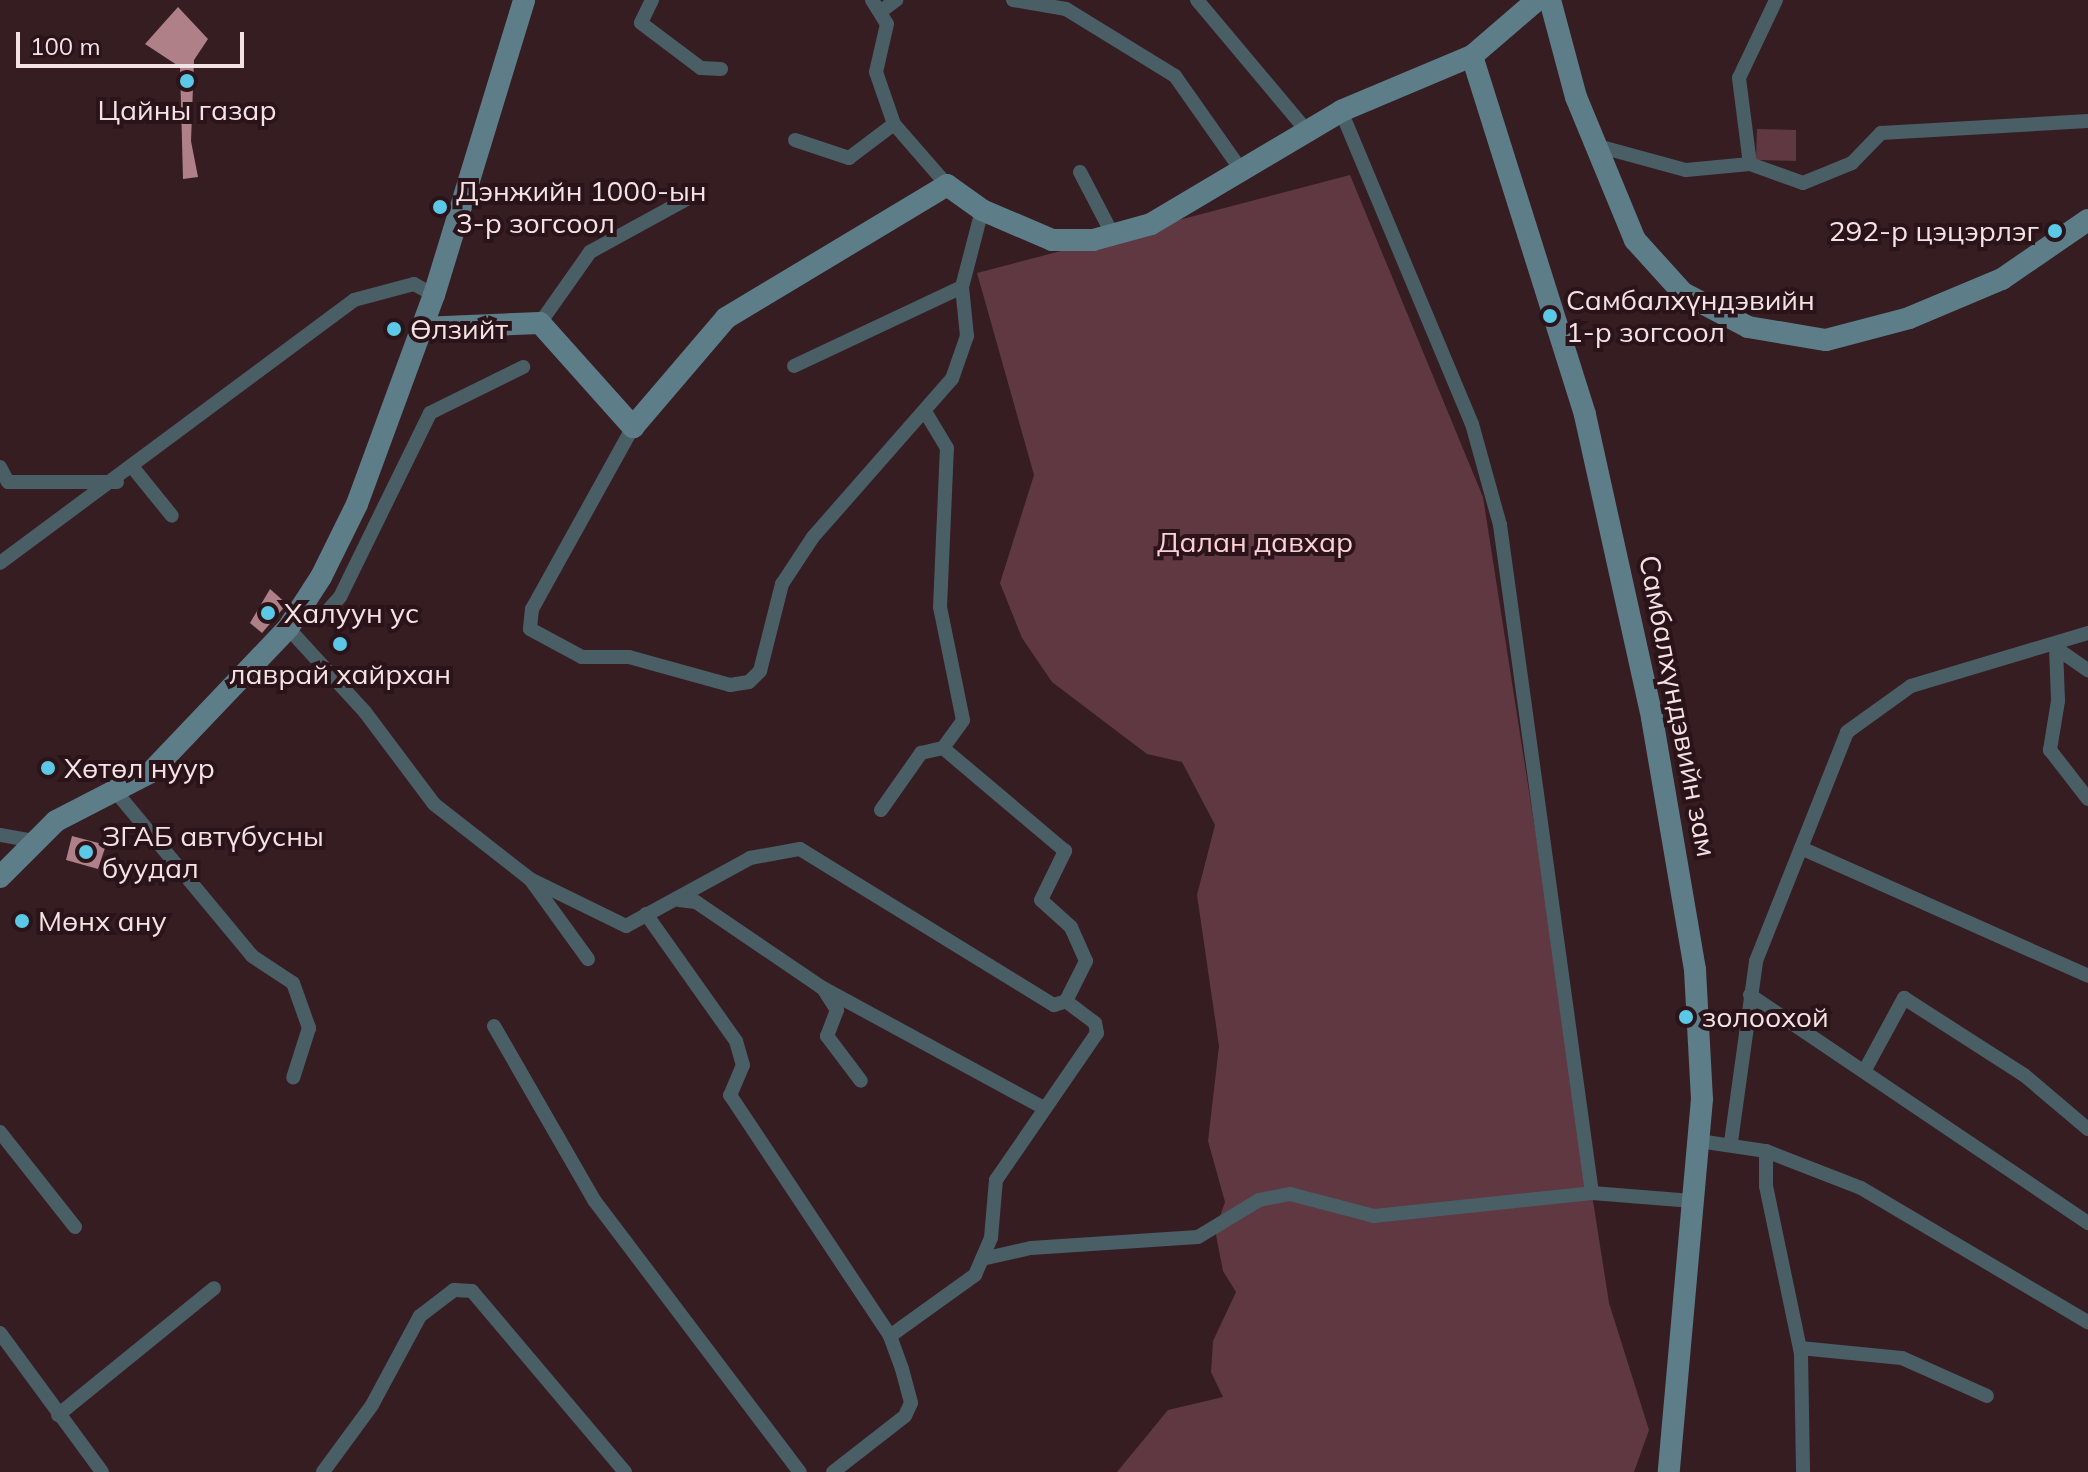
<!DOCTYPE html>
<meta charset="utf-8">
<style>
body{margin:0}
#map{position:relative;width:2088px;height:1472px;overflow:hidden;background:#351d22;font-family:Mulish,sans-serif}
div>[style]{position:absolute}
.green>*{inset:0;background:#5f3841}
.building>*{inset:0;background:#b08089}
.street>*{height:14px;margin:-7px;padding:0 7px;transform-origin:7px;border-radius:7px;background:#4a5e65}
.secondary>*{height:22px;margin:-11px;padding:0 11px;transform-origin:11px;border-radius:11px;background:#5d7e89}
.dots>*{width:22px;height:22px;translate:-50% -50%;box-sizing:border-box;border:4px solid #2b1419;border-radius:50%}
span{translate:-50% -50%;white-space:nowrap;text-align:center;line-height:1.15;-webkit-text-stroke:8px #2b1419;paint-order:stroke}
.poi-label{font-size:28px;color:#f4e3e5}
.left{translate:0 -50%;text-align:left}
.right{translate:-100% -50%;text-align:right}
.park-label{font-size:28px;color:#fecfd7}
.street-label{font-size:28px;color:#f4e3e5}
.scale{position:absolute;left:16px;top:32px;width:228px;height:36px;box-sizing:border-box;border:4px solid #f4e3e5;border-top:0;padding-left:10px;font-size:24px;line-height:28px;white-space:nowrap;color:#f4e3e5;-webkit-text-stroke:6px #2b1419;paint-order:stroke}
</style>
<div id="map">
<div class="green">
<div style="clip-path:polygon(1757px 129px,1796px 130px,1796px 161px,1756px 160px)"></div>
<div style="clip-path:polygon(1350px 175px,1483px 497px,1609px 1303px,1649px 1430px,1634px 1472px,1117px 1472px,1168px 1410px,1223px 1397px,1211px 1372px,1213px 1341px,1236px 1292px,1223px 1271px,1215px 1230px,1225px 1202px,1208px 1141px,1219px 1046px,1197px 895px,1215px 825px,1182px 762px,1147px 754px,1052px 682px,1022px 638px,1000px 583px,1034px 475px,977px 273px)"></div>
</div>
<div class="building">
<div style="clip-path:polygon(178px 7px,208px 39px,194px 60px,191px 141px,198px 177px,183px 179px,180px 67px,145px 44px)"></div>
<div style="clip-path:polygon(270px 589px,287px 604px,262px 633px,250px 623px)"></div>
<div style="clip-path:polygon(72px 836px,106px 845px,98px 869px,66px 860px)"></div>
</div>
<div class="street">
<div style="left:652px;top:0;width:25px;rotate:116deg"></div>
<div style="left:641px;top:23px;width:75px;rotate:36.9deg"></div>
<div style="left:701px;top:68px;width:20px;rotate:3deg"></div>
<div style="left:872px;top:0;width:28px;rotate:58deg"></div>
<div style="left:887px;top:24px;width:49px;rotate:102.9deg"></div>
<div style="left:876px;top:72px;width:55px;rotate:70.9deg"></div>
<div style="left:894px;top:124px;width:81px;rotate:49deg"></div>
<div style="left:1013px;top:0;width:54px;rotate:9.6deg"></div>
<div style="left:1066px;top:9px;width:128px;rotate:31.6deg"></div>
<div style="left:1175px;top:76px;width:115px;rotate:54.9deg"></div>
<div style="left:1197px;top:0;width:170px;rotate:50deg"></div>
<div style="left:881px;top:11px;width:19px;rotate:-36deg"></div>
<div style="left:1341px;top:111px;width:339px;rotate:67.3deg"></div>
<div style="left:1472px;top:424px;width:105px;rotate:74.5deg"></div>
<div style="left:1500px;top:525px;width:674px;rotate:82.16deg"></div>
<div style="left:1592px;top:1193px;width:101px;rotate:4.5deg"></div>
<div style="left:795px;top:140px;width:57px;rotate:18.4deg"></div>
<div style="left:849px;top:158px;width:56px;rotate:-37.1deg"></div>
<div style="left:1594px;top:145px;width:95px;rotate:15.2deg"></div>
<div style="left:1686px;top:170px;width:64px;rotate:-5.4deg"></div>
<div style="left:1750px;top:164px;width:56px;rotate:19.7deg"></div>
<div style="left:1803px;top:183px;width:53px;rotate:-22.2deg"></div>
<div style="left:1852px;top:163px;width:42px;rotate:-46deg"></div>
<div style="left:1881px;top:133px;width:207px;rotate:-3.3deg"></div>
<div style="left:1750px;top:164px;width:87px;rotate:-97.3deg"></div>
<div style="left:1739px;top:78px;width:86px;rotate:-64.6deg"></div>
<div style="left:1080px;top:172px;width:71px;rotate:62.4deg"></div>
<div style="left:540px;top:323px;width:87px;rotate:-54.8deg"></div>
<div style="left:590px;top:252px;width:119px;rotate:-28.7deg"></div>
<div style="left:794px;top:366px;width:186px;rotate:-25.2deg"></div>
<div style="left:633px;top:427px;width:208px;rotate:119deg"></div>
<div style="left:532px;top:609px;width:20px;rotate:96deg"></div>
<div style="left:530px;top:629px;width:59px;rotate:28.3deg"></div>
<div style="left:582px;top:657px;width:47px"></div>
<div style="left:629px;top:657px;width:105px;rotate:15.5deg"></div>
<div style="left:730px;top:685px;width:19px;rotate:-9deg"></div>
<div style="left:749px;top:682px;width:16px;rotate:-45deg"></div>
<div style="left:760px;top:671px;width:90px;rotate:-75.8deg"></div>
<div style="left:782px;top:584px;width:56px;rotate:-56.6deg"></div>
<div style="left:813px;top:537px;width:210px;rotate:-48.7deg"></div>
<div style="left:952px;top:379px;width:46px;rotate:-70.8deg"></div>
<div style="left:967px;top:336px;width:49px;rotate:-95.8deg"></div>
<div style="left:962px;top:287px;width:80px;rotate:-75.4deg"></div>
<div style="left:0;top:467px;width:17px;rotate:62deg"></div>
<div style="left:8px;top:482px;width:109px"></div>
<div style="left:134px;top:469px;width:60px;rotate:51deg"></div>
<div style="left:0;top:563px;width:441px;rotate:-36.6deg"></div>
<div style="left:354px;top:300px;width:62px;rotate:-14.9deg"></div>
<div style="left:414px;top:284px;width:23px;rotate:29deg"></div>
<div style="left:301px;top:608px;width:23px;rotate:23deg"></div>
<div style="left:322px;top:617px;width:27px;rotate:-48deg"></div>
<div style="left:340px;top:597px;width:205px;rotate:-63.9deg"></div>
<div style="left:430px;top:413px;width:104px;rotate:-26.3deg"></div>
<div style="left:288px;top:628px;width:114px;rotate:47.5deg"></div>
<div style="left:365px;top:712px;width:115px;rotate:53.1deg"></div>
<div style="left:434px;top:804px;width:122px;rotate:38deg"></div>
<div style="left:530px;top:879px;width:107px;rotate:26.1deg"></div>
<div style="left:626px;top:926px;width:141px;rotate:-28.7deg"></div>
<div style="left:750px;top:858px;width:51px;rotate:-10.2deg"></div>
<div style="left:800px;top:849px;width:298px;rotate:31.6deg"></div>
<div style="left:1054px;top:1005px;width:13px;rotate:-18deg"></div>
<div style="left:2056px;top:648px;width:53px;rotate:87.8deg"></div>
<div style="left:2058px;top:701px;width:50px;rotate:99.3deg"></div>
<div style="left:2050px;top:750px;width:62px;rotate:52.2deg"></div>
<div style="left:2056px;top:648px;width:39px;rotate:35deg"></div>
<div style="left:116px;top:792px;width:213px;rotate:50.3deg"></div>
<div style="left:252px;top:956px;width:49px;rotate:33.4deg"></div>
<div style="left:293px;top:983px;width:48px;rotate:70.4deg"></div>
<div style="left:309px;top:1028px;width:52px;rotate:107.7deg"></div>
<div style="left:881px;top:810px;width:70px;rotate:-54.9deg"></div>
<div style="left:921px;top:753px;width:23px;rotate:-13deg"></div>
<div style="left:943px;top:748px;width:34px;rotate:-54deg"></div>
<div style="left:963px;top:720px;width:115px;rotate:-101.5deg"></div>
<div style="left:940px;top:607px;width:159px;rotate:-87.5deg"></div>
<div style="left:947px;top:448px;width:41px;rotate:-121deg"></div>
<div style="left:0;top:835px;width:34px;rotate:10deg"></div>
<div style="left:1801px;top:848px;width:314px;rotate:24deg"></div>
<div style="left:530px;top:879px;width:99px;rotate:54.1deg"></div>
<div style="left:679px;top:900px;width:17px;rotate:7deg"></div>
<div style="left:696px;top:902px;width:151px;rotate:34.2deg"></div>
<div style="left:821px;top:987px;width:254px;rotate:28.5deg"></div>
<div style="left:646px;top:914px;width:156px;rotate:54.7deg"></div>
<div style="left:736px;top:1041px;width:25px;rotate:74deg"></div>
<div style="left:743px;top:1065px;width:33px;rotate:113deg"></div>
<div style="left:730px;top:1095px;width:289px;rotate:56.4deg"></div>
<div style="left:890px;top:1336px;width:35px;rotate:70deg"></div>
<div style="left:902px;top:1369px;width:35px;rotate:75deg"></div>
<div style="left:911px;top:1403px;width:14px;rotate:115deg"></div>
<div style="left:905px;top:1416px;width:91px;rotate:142.1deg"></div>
<div style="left:824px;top:990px;width:24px;rotate:57deg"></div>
<div style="left:837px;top:1010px;width:28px;rotate:111deg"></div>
<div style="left:827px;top:1036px;width:56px;rotate:52.9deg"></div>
<div style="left:1750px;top:995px;width:408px;rotate:34deg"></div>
<div style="left:494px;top:1026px;width:201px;rotate:60.1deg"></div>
<div style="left:594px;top:1200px;width:341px;rotate:52.9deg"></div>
<div style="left:1866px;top:1068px;width:80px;rotate:-61.5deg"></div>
<div style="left:1904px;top:998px;width:143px;rotate:32.7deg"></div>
<div style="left:2024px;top:1075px;width:84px;rotate:40.2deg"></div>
<div style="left:0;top:1132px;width:121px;rotate:51.7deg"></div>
<div style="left:1699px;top:1141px;width:68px;rotate:8.5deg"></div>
<div style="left:1766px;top:1151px;width:102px;rotate:21.3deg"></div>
<div style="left:1861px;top:1188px;width:264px;rotate:30.6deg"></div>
<div style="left:1731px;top:1142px;width:183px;rotate:-82.1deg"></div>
<div style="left:1756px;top:961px;width:246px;rotate:-68.3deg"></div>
<div style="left:1847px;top:732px;width:79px;rotate:-35.7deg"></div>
<div style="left:1911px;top:686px;width:185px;rotate:-16.7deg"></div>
<div style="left:1766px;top:1151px;width:35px;rotate:90deg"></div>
<div style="left:1766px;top:1186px;width:172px;rotate:78.2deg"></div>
<div style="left:1801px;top:1354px;width:118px;rotate:89deg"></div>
<div style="left:982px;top:1259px;width:50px;rotate:-12.7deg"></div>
<div style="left:1031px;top:1248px;width:167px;rotate:-3.8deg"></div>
<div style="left:1198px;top:1237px;width:71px;rotate:-31.2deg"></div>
<div style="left:1259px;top:1200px;width:32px;rotate:-11deg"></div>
<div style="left:1290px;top:1194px;width:87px;rotate:14.7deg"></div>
<div style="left:1374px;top:1216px;width:219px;rotate:-6deg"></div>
<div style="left:0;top:1333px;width:172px;rotate:53.7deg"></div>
<div style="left:890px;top:1336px;width:105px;rotate:-35.7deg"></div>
<div style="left:975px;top:1275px;width:40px;rotate:-66.6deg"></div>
<div style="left:991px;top:1238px;width:58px;rotate:-85.1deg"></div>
<div style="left:996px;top:1180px;width:178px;rotate:-55.5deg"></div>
<div style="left:1097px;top:1033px;width:10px;rotate:-101deg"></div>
<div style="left:1095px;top:1023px;width:36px;rotate:-143deg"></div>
<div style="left:1066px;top:1001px;width:45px;rotate:-63.4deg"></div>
<div style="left:1086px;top:961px;width:37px;rotate:-114deg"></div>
<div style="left:1071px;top:927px;width:40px;rotate:-138deg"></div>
<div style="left:1041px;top:900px;width:55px;rotate:-63.9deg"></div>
<div style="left:1065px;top:851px;width:160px;rotate:-139.8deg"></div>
<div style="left:1800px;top:1348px;width:102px;rotate:5.6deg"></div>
<div style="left:1902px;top:1358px;width:93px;rotate:24.1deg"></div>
<div style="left:58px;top:1415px;width:201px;rotate:-39.1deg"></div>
<div style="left:323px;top:1472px;width:83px;rotate:-53.8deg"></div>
<div style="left:372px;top:1405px;width:101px;rotate:-61.7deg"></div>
<div style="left:420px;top:1316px;width:43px;rotate:-37.4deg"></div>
<div style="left:454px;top:1290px;width:18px;rotate:3deg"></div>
<div style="left:472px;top:1291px;width:237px;rotate:49.8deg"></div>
</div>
<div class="secondary">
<div style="left:1550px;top:0;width:100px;rotate:75deg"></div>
<div style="left:1576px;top:97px;width:155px;rotate:67.6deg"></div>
<div style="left:1635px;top:240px;width:72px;rotate:47.8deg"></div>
<div style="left:1683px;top:293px;width:73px;rotate:27.6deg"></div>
<div style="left:1748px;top:327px;width:79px;rotate:9.5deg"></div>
<div style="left:1826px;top:340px;width:86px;rotate:-14.8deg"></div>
<div style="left:1909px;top:318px;width:101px;rotate:-22.8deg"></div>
<div style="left:2002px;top:279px;width:104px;rotate:-34.5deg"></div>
<div style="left:1472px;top:56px;width:376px;rotate:72.5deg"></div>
<div style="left:1585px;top:415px;width:310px;rotate:77.5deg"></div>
<div style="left:1652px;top:718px;width:256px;rotate:80.3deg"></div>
<div style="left:1695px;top:970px;width:129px;rotate:86.9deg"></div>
<div style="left:1702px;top:1099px;width:374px;rotate:95.1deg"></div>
<div style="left:421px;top:328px;width:119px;rotate:-2.4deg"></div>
<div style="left:540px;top:323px;width:140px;rotate:48.2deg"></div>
<div style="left:633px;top:427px;width:143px;rotate:-49.5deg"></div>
<div style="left:726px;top:318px;width:258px;rotate:-31deg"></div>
<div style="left:947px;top:185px;width:43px;rotate:35.5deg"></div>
<div style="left:982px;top:210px;width:76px;rotate:23.2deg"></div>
<div style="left:1052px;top:240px;width:41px"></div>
<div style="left:1093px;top:240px;width:60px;rotate:-15.4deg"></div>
<div style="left:1151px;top:224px;width:221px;rotate:-30.7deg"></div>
<div style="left:1341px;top:111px;width:142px;rotate:-22.8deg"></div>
<div style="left:1472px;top:56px;width:86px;rotate:-40.7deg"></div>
<div style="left:0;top:877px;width:79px;rotate:-45deg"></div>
<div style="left:56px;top:821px;width:107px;rotate:-27.3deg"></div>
<div style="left:151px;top:772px;width:199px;rotate:-46.4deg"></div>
<div style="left:288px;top:628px;width:61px;rotate:-57.1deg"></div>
<div style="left:321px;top:577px;width:81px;rotate:-63.7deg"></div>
<div style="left:357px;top:504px;width:223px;rotate:-69.8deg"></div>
<div style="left:434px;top:295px;width:308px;rotate:-73deg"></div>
</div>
<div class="dots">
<div style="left:187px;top:81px;background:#5bc8e6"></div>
<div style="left:440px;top:207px;background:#5bc8e6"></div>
<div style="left:2055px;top:231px;background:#5bc8e6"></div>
<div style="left:1550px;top:316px;background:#5bc8e6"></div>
<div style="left:394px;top:329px;background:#5bc8e6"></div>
<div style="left:268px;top:613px;background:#5bc8e6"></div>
<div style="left:340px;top:644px;background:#5bc8e6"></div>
<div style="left:48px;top:768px;background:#5bc8e6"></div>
<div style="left:86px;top:852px;background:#5bc8e6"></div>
<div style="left:22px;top:921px;background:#5bc8e6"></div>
<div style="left:1686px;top:1017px;background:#5bc8e6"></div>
</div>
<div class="poi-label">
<span style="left:187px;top:110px">Цайны газар</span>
<span class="left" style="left:456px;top:207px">Дэнжийн 1000-ын<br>3-р зогсоол</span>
<span class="right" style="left:2039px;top:231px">292-р цэцэрлэг</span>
<span class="left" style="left:1566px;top:316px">Самбалхүндэвийн<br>1-р зогсоол</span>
<span class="left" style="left:410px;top:329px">Өлзийт</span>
<span class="left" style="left:284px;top:613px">Халуун ус</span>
<span style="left:340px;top:674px">лаврай хайрхан</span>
<span class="left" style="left:64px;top:768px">Хөтөл нуур</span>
<span class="left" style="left:102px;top:852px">ЗГАБ автүбусны<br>буудал</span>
<span class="left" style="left:38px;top:921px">Мөнх ану</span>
<span class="left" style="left:1702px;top:1017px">золоохой</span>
</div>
<div class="park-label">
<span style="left:1255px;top:542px">Далан давхар</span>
</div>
<div class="street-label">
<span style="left:1678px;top:706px;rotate:79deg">Самбалхүндэвийн зам</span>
</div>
<div class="scale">100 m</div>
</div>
